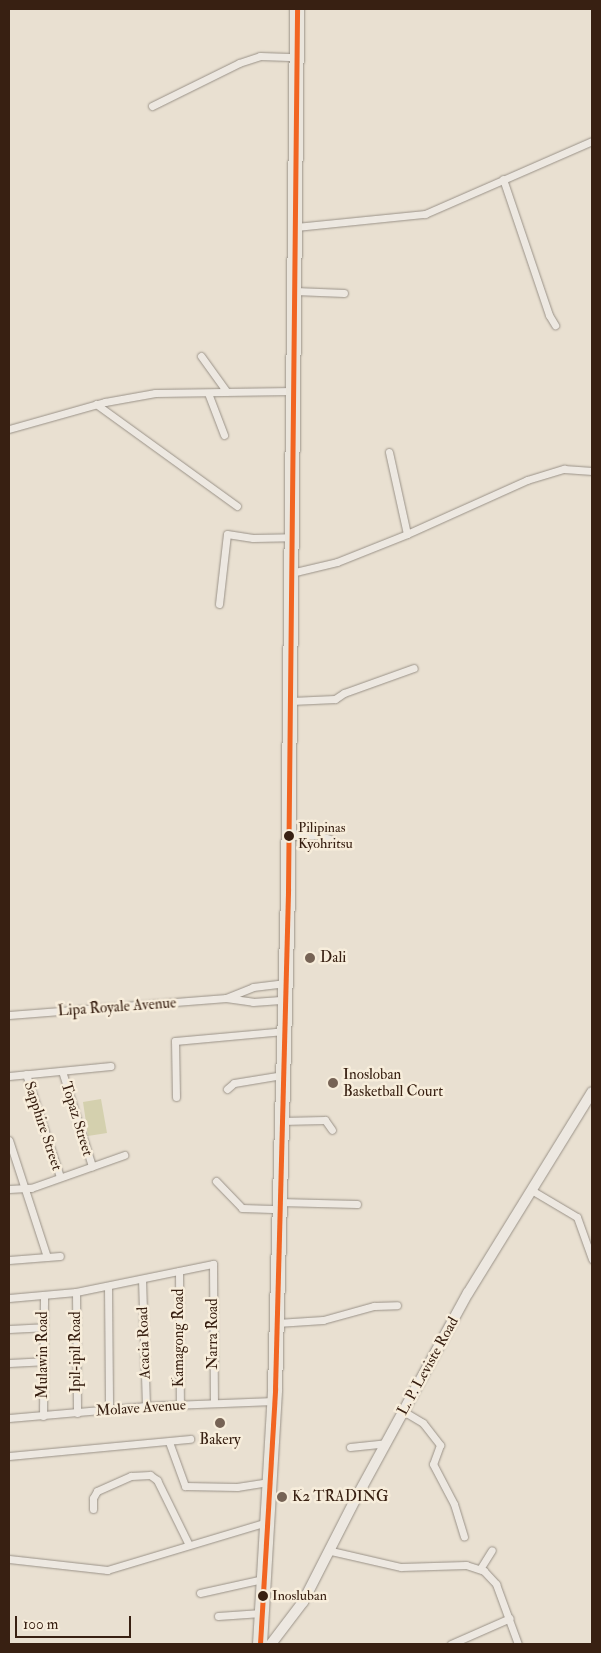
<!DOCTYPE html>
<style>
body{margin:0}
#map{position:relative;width:601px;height:1653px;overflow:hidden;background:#e9e0d1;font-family:"IM FELL Double Pica",serif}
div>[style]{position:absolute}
.green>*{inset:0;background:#d4d0ae}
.roads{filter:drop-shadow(0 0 1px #9a9288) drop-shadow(0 0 1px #9a9288)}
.street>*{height:7px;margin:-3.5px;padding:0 3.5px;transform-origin:3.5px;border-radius:3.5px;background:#ede8e1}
.secondary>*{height:10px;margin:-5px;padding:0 5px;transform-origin:5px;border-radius:5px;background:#ede8e1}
.highway>*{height:14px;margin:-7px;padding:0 7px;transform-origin:7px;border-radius:7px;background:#eae5dc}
.bus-1>*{height:5px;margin:-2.5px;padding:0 2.5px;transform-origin:2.5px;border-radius:2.5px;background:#f26522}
.dots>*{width:14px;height:14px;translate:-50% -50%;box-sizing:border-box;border:2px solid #f7eddb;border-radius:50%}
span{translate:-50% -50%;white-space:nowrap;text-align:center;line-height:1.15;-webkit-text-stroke:5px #f7eddb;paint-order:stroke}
.bus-label{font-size:14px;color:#382012}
.left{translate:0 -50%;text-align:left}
.poi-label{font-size:15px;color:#382012}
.street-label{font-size:15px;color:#382012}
.frame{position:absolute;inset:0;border:10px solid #382012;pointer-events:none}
.scale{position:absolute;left:15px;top:1616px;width:116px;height:22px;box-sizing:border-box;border:2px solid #382012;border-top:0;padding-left:6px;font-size:15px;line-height:18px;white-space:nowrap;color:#382012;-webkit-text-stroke:4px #f7eddb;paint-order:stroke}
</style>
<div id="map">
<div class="green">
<div style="clip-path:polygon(101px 1099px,107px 1133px,88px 1136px,83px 1102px)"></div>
</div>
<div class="roads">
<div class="street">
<div style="left:152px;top:106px;width:97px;rotate:-26.3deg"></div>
<div style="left:239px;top:63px;width:22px;rotate:-18deg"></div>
<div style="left:260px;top:56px;width:37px;rotate:2deg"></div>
<div style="left:503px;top:179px;width:144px;rotate:71.3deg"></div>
<div style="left:549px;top:315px;width:12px;rotate:59deg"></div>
<div style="left:296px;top:227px;width:130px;rotate:-5.8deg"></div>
<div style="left:425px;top:214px;width:182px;rotate:-23.6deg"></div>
<div style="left:295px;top:291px;width:49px;rotate:2.3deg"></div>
<div style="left:201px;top:356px;width:44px;rotate:54.2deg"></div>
<div style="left:208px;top:393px;width:45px;rotate:69.1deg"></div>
<div style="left:96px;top:404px;width:174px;rotate:35.9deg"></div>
<div style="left:9px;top:429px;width:100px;rotate:-15.7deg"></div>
<div style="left:105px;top:402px;width:51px;rotate:-10.2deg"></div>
<div style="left:155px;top:393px;width:138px;rotate:-0.8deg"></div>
<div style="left:407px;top:534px;width:132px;rotate:-24.2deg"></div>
<div style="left:527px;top:480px;width:39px;rotate:-17deg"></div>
<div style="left:564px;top:469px;width:28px;rotate:4deg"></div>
<div style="left:291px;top:573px;width:47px;rotate:-13.4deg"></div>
<div style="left:337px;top:562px;width:75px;rotate:-21.8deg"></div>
<div style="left:407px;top:534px;width:84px;rotate:-102.4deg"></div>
<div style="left:219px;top:604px;width:70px;rotate:-83.5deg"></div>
<div style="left:227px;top:534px;width:26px;rotate:9deg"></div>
<div style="left:253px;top:538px;width:39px;rotate:-1deg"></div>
<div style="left:291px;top:701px;width:44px;rotate:-2.6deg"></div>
<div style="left:335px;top:699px;width:11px;rotate:-34deg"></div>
<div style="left:344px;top:693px;width:74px;rotate:-19.7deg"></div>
<div style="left:289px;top:836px;width:28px;rotate:-2deg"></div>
<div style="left:317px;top:835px;width:14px;rotate:17deg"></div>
<div style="left:226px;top:998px;width:29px;rotate:-22deg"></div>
<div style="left:253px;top:987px;width:31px;rotate:-7deg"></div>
<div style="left:9px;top:1015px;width:218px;rotate:-4.5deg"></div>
<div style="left:226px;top:998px;width:27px;rotate:8deg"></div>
<div style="left:253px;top:1002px;width:31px;rotate:-4deg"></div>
<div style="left:62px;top:1071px;width:100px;rotate:72.5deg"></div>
<div style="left:26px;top:1074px;width:108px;rotate:71.7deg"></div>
<div style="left:9px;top:1076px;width:102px;rotate:-5.6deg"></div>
<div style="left:227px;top:1089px;width:9px;rotate:-41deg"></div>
<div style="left:234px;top:1083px;width:50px;rotate:-9.3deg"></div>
<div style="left:176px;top:1097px;width:56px;rotate:-91deg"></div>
<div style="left:175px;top:1041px;width:109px;rotate:-5.2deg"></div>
<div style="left:281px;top:1121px;width:44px;rotate:-1.3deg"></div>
<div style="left:325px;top:1120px;width:12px;rotate:55deg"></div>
<div style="left:9px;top:1140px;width:123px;rotate:72deg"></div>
<div style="left:216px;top:1181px;width:37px;rotate:46deg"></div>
<div style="left:242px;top:1208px;width:38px;rotate:2deg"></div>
<div style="left:9px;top:1189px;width:22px;rotate:-3deg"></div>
<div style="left:31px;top:1188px;width:99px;rotate:-19.5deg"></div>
<div style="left:533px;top:1191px;width:51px;rotate:30.6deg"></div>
<div style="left:577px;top:1217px;width:45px;rotate:70.3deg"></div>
<div style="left:279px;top:1202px;width:78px;rotate:1.5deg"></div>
<div style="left:9px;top:1260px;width:51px;rotate:-4.5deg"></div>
<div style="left:179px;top:1271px;width:133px;rotate:89.6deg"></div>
<div style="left:142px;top:1279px;width:127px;rotate:88.2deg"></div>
<div style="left:108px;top:1286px;width:124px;rotate:89.5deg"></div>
<div style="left:76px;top:1292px;width:121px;rotate:89.5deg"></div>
<div style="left:9px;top:1298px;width:67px;rotate:-5.1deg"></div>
<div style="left:76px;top:1292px;width:140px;rotate:-11.6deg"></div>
<div style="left:213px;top:1264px;width:139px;rotate:89.6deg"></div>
<div style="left:277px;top:1323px;width:46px;rotate:-3.7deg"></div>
<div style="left:323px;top:1320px;width:53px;rotate:-15.4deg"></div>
<div style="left:374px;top:1306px;width:23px;rotate:-2deg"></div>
<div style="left:9px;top:1329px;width:34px;rotate:-3deg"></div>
<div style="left:9px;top:1363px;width:34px;rotate:-3deg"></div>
<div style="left:403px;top:1411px;width:23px;rotate:31deg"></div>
<div style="left:423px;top:1423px;width:28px;rotate:52deg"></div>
<div style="left:440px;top:1445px;width:20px;rotate:110deg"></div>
<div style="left:433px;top:1464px;width:45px;rotate:62.3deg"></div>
<div style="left:454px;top:1504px;width:34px;rotate:73deg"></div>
<div style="left:43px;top:1416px;width:121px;rotate:-89.5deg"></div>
<div style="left:9px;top:1418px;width:138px;rotate:-5deg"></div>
<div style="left:146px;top:1406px;width:128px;rotate:-2.2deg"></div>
<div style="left:169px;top:1442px;width:47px;rotate:70deg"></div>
<div style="left:185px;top:1486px;width:52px;rotate:1.1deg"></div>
<div style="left:237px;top:1487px;width:33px;rotate:-9deg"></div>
<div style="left:350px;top:1447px;width:36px;rotate:-6deg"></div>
<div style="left:9px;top:1456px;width:182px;rotate:-5.4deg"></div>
<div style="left:93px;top:1509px;width:11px;rotate:-90deg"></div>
<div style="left:93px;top:1498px;width:8px;rotate:-60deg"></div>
<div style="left:97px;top:1491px;width:37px;rotate:-24deg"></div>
<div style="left:131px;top:1476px;width:19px;rotate:-3deg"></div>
<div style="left:150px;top:1475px;width:9px;rotate:36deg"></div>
<div style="left:157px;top:1480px;width:72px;rotate:63.8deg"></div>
<div style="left:331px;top:1551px;width:72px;rotate:12.9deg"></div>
<div style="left:401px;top:1567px;width:65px;rotate:-1.8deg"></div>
<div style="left:466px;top:1565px;width:19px;rotate:18deg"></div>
<div style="left:484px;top:1571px;width:18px;rotate:47deg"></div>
<div style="left:496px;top:1584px;width:64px;rotate:69.9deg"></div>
<div style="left:9px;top:1559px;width:99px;rotate:6.4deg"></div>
<div style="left:107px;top:1570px;width:167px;rotate:-16.7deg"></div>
<div style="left:480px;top:1569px;width:22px;rotate:-58deg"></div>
<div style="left:200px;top:1593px;width:65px;rotate:-12.5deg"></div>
<div style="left:218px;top:1616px;width:43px;rotate:-4deg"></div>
<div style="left:451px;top:1644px;width:64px;rotate:-23.8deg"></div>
</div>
<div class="secondary">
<div style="left:271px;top:1644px;width:53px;rotate:-52.7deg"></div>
<div style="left:303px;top:1602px;width:114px;rotate:-63deg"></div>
<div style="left:355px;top:1500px;width:236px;rotate:-61.4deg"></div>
<div style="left:468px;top:1293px;width:236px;rotate:-58.3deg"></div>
</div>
<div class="highway">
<div style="left:260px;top:1644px;width:255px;rotate:-86.6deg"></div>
<div style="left:275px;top:1389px;width:499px;rotate:-88.5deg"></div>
<div style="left:288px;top:890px;width:881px;rotate:-89.41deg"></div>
</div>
</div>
<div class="bus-1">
<div style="left:260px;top:1644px;width:255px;rotate:-86.6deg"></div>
<div style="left:275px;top:1389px;width:499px;rotate:-88.5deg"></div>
<div style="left:288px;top:890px;width:881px;rotate:-89.41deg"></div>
</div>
<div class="dots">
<div style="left:289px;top:836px;background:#382012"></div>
<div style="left:310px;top:958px;background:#766355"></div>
<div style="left:333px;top:1083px;background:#766355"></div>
<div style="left:220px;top:1423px;background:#766355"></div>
<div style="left:282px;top:1497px;background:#766355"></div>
<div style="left:263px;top:1596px;background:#382012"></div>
</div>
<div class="bus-label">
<span class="left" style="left:298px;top:836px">Pilipinas<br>Kyohritsu</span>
<span class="left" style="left:272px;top:1596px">Inosluban</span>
</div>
<div class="poi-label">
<span class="left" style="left:320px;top:958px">Dali</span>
<span class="left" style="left:343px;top:1083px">Inosloban<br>Basketball Court</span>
<span style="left:220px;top:1440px">Bakery</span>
<span class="left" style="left:292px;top:1497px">K2 TRADING</span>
</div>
<div class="street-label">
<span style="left:117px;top:1007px;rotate:-4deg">Lipa Royale Avenue</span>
<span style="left:77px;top:1119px;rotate:73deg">Topaz Street</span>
<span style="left:43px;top:1126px;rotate:72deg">Sapphire Street</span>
<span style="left:213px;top:1334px;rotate:-90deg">Narra Road</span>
<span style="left:179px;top:1338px;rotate:-90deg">Kamagong Road</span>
<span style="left:144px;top:1343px;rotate:-92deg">Acacia Road</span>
<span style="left:76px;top:1352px;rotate:-90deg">Ipil-ipil Road</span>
<span style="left:43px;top:1355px;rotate:-90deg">Mulawin Road</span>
<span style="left:428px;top:1366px;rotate:-61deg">L. P. Leviste Road</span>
<span style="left:141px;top:1408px;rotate:-4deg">Molave Avenue</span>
</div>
<div class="frame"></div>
<div class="scale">100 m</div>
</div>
